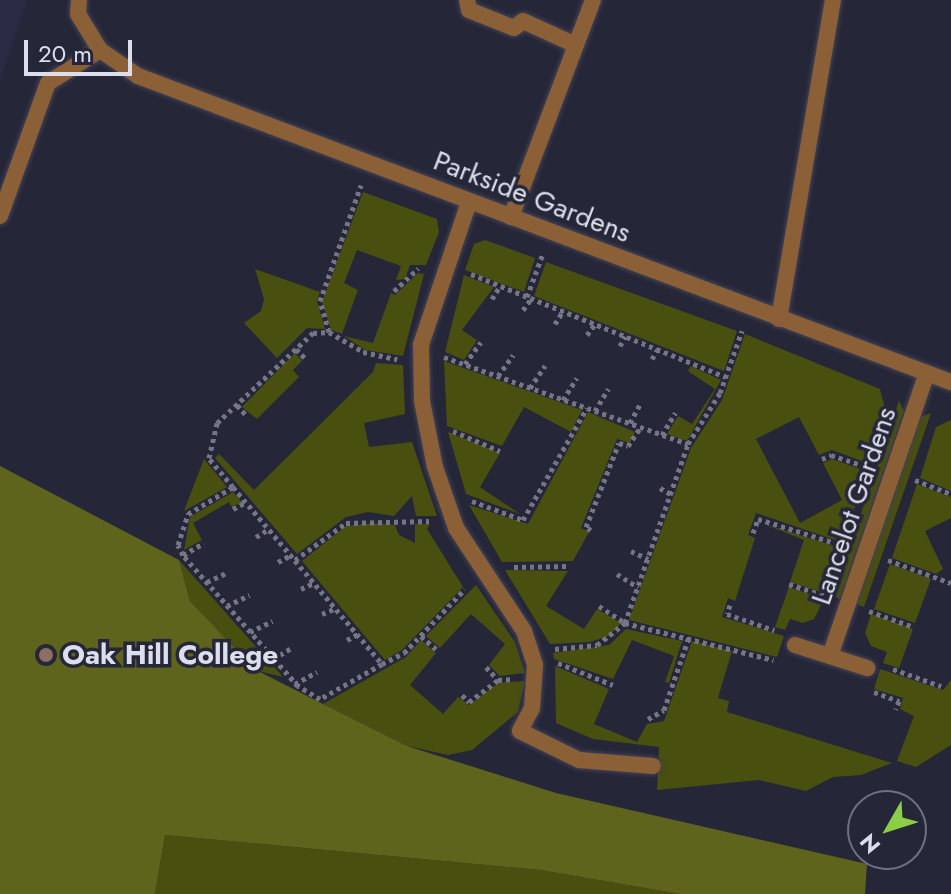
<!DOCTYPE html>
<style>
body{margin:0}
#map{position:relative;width:951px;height:894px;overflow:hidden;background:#262639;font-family:Jost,sans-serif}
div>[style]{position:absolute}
.built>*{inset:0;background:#2c2b45}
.green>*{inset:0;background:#494f0f}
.forest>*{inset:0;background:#5e641b}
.path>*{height:5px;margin-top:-2.5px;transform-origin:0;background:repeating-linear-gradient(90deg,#757586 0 4px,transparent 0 8px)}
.roads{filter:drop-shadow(0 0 2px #434355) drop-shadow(0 0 2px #434355)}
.service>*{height:16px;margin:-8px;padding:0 8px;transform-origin:8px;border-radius:8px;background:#8c6037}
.minor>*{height:16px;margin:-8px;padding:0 8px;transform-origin:8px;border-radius:8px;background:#8c6037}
.dots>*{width:22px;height:22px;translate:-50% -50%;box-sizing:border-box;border:4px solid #262639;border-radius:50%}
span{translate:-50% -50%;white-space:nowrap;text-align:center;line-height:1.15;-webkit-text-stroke:7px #262639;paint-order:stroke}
.street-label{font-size:28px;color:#dddeeb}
.poi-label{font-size:28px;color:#dddeeb;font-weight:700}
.left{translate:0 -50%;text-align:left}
.north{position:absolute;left:847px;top:790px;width:80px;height:80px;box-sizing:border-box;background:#262639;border:2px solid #6f7080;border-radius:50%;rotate:231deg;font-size:22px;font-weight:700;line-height:32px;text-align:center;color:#dddeeb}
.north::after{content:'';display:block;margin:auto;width:28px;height:36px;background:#8bce46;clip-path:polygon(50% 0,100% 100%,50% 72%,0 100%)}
.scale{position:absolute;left:24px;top:40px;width:108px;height:36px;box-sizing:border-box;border:4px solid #dddeeb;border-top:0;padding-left:10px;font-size:24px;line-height:28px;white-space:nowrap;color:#dddeeb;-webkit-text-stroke:6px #262639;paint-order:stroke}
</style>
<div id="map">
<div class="built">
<div style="clip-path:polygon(0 0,27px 0,0 80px)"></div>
</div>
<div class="green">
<div style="clip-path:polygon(363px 192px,437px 219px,439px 232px,426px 265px,410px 265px,405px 279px,396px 280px,401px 266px,357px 250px,344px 283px,358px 290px,342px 334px,331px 330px,322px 302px)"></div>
<div style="clip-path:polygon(485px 240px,535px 258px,524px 292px,465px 270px,474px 244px)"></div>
<div style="clip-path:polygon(546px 262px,737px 331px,724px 371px,534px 296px)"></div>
<div style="clip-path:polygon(255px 269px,320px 292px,317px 301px,325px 329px,307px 328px,277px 358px,244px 323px,261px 311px,264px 299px)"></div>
<div style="clip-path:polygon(418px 273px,424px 274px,403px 356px,365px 350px,344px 336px,373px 343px,391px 293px,395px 295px)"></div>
<div style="clip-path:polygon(464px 275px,494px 287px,462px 330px,477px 340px,464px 360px,445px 352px)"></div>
<div style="clip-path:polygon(745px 334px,880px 389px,886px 413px,870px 464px,832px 450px,819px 455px,799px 417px,756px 439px,800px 523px,842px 500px,823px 463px,832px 459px,866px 471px,844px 543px,756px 513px,748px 535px,755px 538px,735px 601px,728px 598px,722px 617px,784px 636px,777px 657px,629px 620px,691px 448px,722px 400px)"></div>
<div style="clip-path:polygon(295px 353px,302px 361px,293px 370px,299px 377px,257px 419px,242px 407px)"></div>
<div style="clip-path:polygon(444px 361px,582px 410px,571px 432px,524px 407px,502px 446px,447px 426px)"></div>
<div style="clip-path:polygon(376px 363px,403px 365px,405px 414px,364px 423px,369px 447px,412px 442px,437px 516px,416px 516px,412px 496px,394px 516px,368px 512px,346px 517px,297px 554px,215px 458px,219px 454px,254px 490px,373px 372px)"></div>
<div style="clip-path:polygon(691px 366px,721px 380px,687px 441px,667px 434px,678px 416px,692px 424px,715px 389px,688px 371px)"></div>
<div style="clip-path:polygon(899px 401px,904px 411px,840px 599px,833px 596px)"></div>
<div style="clip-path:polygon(588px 412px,635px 432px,630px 443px,617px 439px,581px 528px,589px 532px,573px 561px,502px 562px,469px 505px,528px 524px)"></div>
<div style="clip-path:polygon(931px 413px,864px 607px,856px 604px,920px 417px)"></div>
<div style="clip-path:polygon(951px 420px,951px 491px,920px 478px,936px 427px)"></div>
<div style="clip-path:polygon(448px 432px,500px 453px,480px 487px,520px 514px,466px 494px)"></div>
<div style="clip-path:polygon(204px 459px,227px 487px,184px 511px)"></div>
<div style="clip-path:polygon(917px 484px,951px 497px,951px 518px,925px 531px,943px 569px,936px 574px,892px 558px)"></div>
<div style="clip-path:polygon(233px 492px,242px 502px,232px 507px,229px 502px,193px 523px,202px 540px,184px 550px,190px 517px)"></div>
<div style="clip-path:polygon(373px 523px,395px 525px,399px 535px,415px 543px,415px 524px,430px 524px,427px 529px,463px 587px,402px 650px,385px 660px,302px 561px,346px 526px)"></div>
<div style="clip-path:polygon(764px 524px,841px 548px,825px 593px,790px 582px,804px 540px)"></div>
<div style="clip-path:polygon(179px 560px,283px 677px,254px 670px,190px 601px)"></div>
<div style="clip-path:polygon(890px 564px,931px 579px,915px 623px,874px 609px)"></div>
<div style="clip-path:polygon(505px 570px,568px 571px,546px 606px,584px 629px,597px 609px,621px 623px,609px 636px,590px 642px,550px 644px)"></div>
<div style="clip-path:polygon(476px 585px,515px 642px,525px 673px,500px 676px,489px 665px,505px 644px,471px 614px,440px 648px,426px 636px)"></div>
<div style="clip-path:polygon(789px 587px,824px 599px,814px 619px,803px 623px,790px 619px,785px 630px,775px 627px)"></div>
<div style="clip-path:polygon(871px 614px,913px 629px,899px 668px,883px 663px,887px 652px,871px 646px,865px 633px)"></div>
<div style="clip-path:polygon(626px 629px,682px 641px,669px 683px,665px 682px,674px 656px,632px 640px,613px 679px,554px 659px,553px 653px,609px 645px)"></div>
<div style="clip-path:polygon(421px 640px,436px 653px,410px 685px,443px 714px,458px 697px,469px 705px,498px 683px,525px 681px,518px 712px,472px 750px,448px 755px,407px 746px,323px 704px,406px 657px)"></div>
<div style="clip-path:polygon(692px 641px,732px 651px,718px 698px,729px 701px,727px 712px,892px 763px,861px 775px,833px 777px,806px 791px,759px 780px,657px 790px,659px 747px,593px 739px,556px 723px,555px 666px,609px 689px,594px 724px,637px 742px,647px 724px,664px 721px)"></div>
<div style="clip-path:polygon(880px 669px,943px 690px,951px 680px,951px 745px,916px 767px,897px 761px,914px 716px,900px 709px,903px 698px,874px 689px)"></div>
<div style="clip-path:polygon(165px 835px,540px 870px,680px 894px,155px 894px)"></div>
</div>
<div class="forest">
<div style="clip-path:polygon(0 466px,179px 560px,190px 601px,254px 669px,323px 704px,407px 746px,556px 793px,867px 864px,865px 894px,680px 894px,540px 870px,165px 835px,155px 894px,0 894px)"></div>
</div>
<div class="path">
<div style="left:471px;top:274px;width:275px;rotate:22deg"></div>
<div style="left:394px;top:291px;width:33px;rotate:-43deg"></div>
<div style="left:527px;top:297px;width:47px;rotate:-70deg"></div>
<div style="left:492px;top:299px;width:15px;rotate:-58deg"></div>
<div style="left:523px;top:310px;width:14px;rotate:-54deg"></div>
<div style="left:555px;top:324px;width:15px;rotate:-58deg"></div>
<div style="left:329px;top:332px;width:32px;rotate:-106deg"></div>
<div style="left:320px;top:301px;width:123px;rotate:-70.5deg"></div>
<div style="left:587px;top:335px;width:14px;rotate:-54deg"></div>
<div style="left:620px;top:346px;width:11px;rotate:-63deg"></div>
<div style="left:296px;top:349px;width:13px;rotate:45deg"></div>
<div style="left:444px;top:357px;width:259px;rotate:19.6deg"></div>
<div style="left:652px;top:359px;width:12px;rotate:-59deg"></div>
<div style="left:465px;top:364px;width:27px;rotate:-54deg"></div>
<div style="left:498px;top:376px;width:26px;rotate:-54deg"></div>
<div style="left:530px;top:388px;width:27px;rotate:-56deg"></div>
<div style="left:563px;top:400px;width:26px;rotate:-58deg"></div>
<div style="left:237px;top:405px;width:13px;rotate:48deg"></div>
<div style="left:595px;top:411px;width:26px;rotate:-59deg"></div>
<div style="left:630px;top:423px;width:24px;rotate:-62deg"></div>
<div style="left:453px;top:431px;width:51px;rotate:23.1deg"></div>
<div style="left:662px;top:435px;width:26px;rotate:-59deg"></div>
<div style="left:822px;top:459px;width:10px;rotate:-24deg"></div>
<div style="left:831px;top:455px;width:41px;rotate:18.4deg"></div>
<div style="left:915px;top:480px;width:39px;rotate:21deg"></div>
<div style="left:233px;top:487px;width:38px;rotate:-130deg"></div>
<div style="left:209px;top:458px;width:36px;rotate:-77deg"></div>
<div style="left:217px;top:423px;width:132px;rotate:-43.2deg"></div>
<div style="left:313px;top:333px;width:16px;rotate:-4deg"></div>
<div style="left:329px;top:332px;width:39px;rotate:30deg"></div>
<div style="left:363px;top:352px;width:35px;rotate:12deg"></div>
<div style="left:660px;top:488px;width:13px;rotate:29deg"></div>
<div style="left:472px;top:501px;width:54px;rotate:20.4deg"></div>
<div style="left:523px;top:520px;width:129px;rotate:-60.3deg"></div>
<div style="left:233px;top:509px;width:15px;rotate:-28deg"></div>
<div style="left:591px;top:530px;width:6px;rotate:-149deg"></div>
<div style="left:586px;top:527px;width:90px;rotate:-68.6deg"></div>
<div style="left:619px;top:443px;width:9px;rotate:18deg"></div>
<div style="left:628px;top:446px;width:23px;rotate:-56deg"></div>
<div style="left:753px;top:533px;width:15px;rotate:-70deg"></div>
<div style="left:758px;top:519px;width:88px;rotate:17.2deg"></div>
<div style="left:256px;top:537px;width:15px;rotate:-32deg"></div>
<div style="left:631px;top:551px;width:19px;rotate:25deg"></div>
<div style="left:183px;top:555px;width:24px;rotate:-30deg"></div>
<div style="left:295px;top:560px;width:63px;rotate:-36deg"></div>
<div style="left:346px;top:523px;width:83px;rotate:-1.4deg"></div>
<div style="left:888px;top:560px;width:67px;rotate:20.1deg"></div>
<div style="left:278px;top:562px;width:15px;rotate:-28deg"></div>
<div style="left:514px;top:567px;width:55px;rotate:-1deg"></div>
<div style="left:617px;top:574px;width:25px;rotate:32deg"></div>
<div style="left:207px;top:582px;width:23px;rotate:-25deg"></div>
<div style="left:789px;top:584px;width:39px;rotate:18deg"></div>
<div style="left:301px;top:589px;width:14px;rotate:-25deg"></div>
<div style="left:730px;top:605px;width:9px;rotate:108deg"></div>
<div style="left:727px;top:614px;width:50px;rotate:18.8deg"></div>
<div style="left:227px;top:606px;width:25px;rotate:-26deg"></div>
<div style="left:599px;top:606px;width:31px;rotate:33deg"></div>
<div style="left:625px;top:623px;width:153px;rotate:14deg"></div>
<div style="left:869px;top:611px;width:48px;rotate:19.6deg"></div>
<div style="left:322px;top:614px;width:15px;rotate:-23deg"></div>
<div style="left:250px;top:632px;width:25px;rotate:-26deg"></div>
<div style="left:421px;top:636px;width:21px;rotate:41deg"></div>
<div style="left:347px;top:640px;width:13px;rotate:-29deg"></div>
<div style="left:555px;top:649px;width:42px;rotate:-5.4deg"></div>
<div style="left:597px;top:645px;width:36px;rotate:-38deg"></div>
<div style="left:625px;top:623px;width:190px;rotate:-70.6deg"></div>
<div style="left:688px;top:444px;width:60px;rotate:-57.9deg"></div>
<div style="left:720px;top:393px;width:66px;rotate:-70.5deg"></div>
<div style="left:273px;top:659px;width:23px;rotate:-31deg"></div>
<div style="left:558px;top:663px;width:59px;rotate:21.8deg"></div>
<div style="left:382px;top:664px;width:71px;rotate:150.6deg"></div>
<div style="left:320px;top:699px;width:26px;rotate:-149deg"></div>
<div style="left:298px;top:686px;width:174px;rotate:-131.3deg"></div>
<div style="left:183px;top:555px;width:11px;rotate:-117deg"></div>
<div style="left:178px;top:545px;width:33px;rotate:-72deg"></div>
<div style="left:188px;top:514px;width:52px;rotate:-31deg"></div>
<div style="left:233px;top:487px;width:231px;rotate:49.9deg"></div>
<div style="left:382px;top:664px;width:25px;rotate:-27deg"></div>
<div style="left:404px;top:653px;width:88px;rotate:-46.4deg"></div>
<div style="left:486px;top:667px;width:18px;rotate:47deg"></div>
<div style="left:893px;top:669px;width:51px;rotate:19.5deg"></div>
<div style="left:295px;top:684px;width:25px;rotate:-29deg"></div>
<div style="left:874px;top:692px;width:27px;rotate:20deg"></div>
<div style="left:899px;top:701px;width:9px;rotate:111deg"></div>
<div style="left:462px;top:695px;width:10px;rotate:45deg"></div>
<div style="left:469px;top:702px;width:36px;rotate:-37deg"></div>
<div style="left:498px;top:680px;width:13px;rotate:-4deg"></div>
<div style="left:648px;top:719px;width:18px;rotate:-29deg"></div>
<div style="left:664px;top:710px;width:77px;rotate:-71.1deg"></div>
</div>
<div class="roads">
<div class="service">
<div style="left:467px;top:0;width:10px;rotate:79deg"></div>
<div style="left:469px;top:10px;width:48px;rotate:21.8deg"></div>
<div style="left:514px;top:28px;width:11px;rotate:-38deg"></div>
<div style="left:523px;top:21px;width:58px;rotate:24.4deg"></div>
<div style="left:779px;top:319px;width:324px;rotate:-80.4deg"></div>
</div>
<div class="minor">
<div style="left:79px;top:0;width:14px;rotate:94deg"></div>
<div style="left:78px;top:14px;width:42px;rotate:58.6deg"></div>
<div style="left:100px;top:50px;width:46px;rotate:34.4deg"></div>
<div style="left:138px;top:76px;width:869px;rotate:20.63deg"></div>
<div style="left:469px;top:202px;width:151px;rotate:108.6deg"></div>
<div style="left:421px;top:345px;width:56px;rotate:89deg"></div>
<div style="left:422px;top:401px;width:67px;rotate:78.9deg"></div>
<div style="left:435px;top:467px;width:65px;rotate:71deg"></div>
<div style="left:456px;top:528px;width:123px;rotate:56.6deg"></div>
<div style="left:524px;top:631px;width:36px;rotate:72deg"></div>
<div style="left:535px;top:665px;width:43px;rotate:94deg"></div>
<div style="left:532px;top:708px;width:26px;rotate:118deg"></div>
<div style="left:520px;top:731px;width:66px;rotate:26.2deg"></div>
<div style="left:579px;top:760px;width:74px;rotate:4.6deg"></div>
<div style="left:0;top:216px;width:141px;rotate:-70.2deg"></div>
<div style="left:48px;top:83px;width:62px;rotate:-32.4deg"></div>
<div style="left:511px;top:217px;width:232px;rotate:-69.3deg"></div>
<div style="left:795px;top:645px;width:76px;rotate:17.7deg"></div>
<div style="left:830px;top:656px;width:299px;rotate:-71.1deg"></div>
</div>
</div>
<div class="dots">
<div style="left:46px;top:655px;background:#8d6e63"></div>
</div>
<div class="street-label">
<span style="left:532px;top:197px;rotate:21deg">Parkside Gardens</span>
<span style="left:854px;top:506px;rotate:-71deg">Lancelot Gardens</span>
</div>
<div class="poi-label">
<span class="left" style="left:62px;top:655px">Oak Hill College</span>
</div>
<div class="north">N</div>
<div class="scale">20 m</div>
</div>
